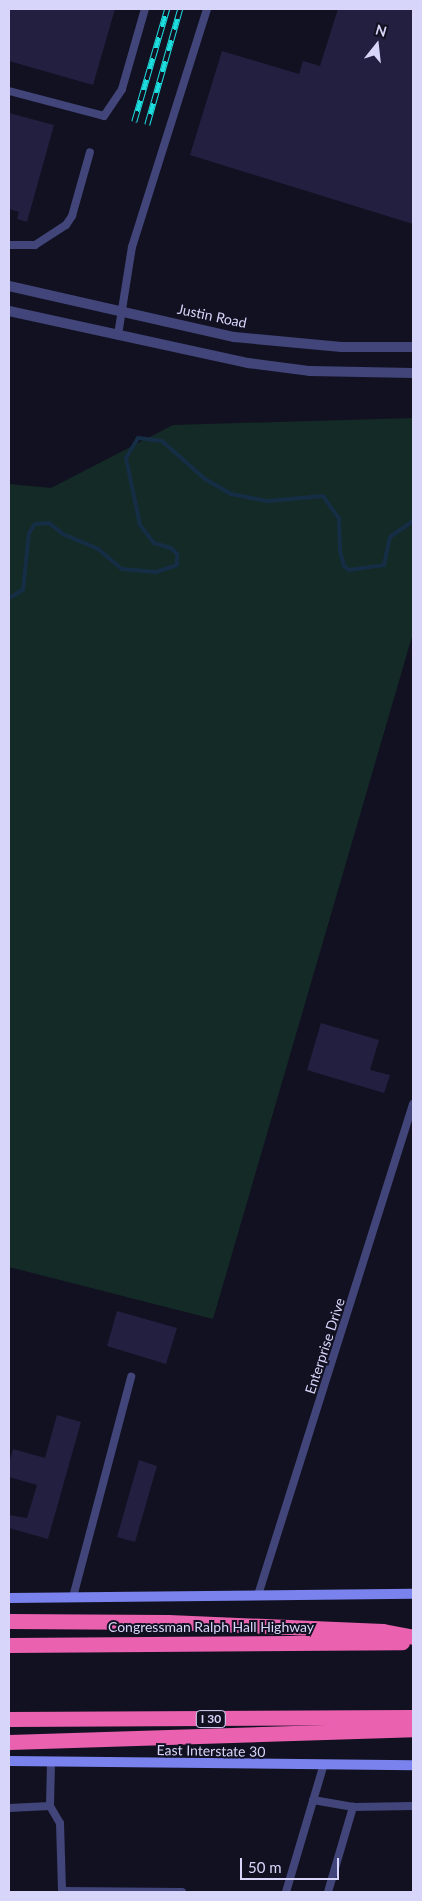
<!DOCTYPE html>
<style>
body{margin:0}
#map{position:relative;width:422px;height:1901px;overflow:hidden;background:#121121;font-family:Lato,sans-serif}
div>[style]{position:absolute}
.green>*{inset:0;background:#142a27}
.stream>*{height:4px;margin:-2px;padding:0 2px;transform-origin:2px;border-radius:2px;background:#162d46}
.building>*{inset:0;background:#221f40}
.service>*{height:8px;margin:-4px;padding:0 4px;transform-origin:4px;border-radius:4px;background:#42457a}
.tertiary>*{height:10px;margin:-5px;padding:0 5px;transform-origin:5px;border-radius:5px;background:#42457a}
.secondary>*{height:10px;margin:-5px;padding:0 5px;transform-origin:5px;border-radius:5px;background:#7982ed}
.motorway>*{height:15px;margin:-7.5px;padding:0 7.5px;transform-origin:7.5px;border-radius:7.5px;background:#ea61b0}
.rail>*{height:5.5px;margin-top:-2.75px;transform-origin:0;background:repeating-linear-gradient(90deg,#121121 0 11px,#1ddedf 0 22px);box-sizing:border-box;border-block:1px solid #1ddedf}
span{translate:-50% -50%;white-space:nowrap;text-align:center;line-height:1.15;-webkit-text-stroke:4px #121121;paint-order:stroke}
.shield-label span{padding:1px 4px;background:#121121;border:1px solid;border-radius:4px;-webkit-text-stroke-width:0}
.shield-label{font-size:12px;color:#d7d6fa;font-weight:700}
.street-label{font-size:14px;color:#d7d6fa}
.frame{position:absolute;inset:0;border:10px solid #d7d6fa;pointer-events:none}
.north{position:absolute;left:352px;top:20px;width:50px;height:50px;-webkit-text-stroke:4px #121121;paint-order:stroke;rotate:16deg;font-size:14px;font-weight:700;line-height:20px;text-align:center;color:#d7d6fa}
.north::after{content:'';display:block;margin:auto;width:18px;height:22px;background:#d7d6fa;clip-path:polygon(50% 0,100% 100%,50% 72%,0 100%)}
.scale{position:absolute;left:240px;top:1858px;width:99px;height:22px;box-sizing:border-box;border:2px solid #d7d6fa;border-top:0;padding-left:6px;font-size:15px;line-height:18px;white-space:nowrap;color:#d7d6fa;-webkit-text-stroke:4px #121121;paint-order:stroke}
</style>
<div id="map">
<div class="green">
<div style="clip-path:polygon(413px 418px,413px 633px,213px 1319px,9px 1267px,9px 484px,51px 488px,173px 425px)"></div>
</div>
<div class="stream">
<div style="left:9px;top:598px;width:16px;rotate:-30deg"></div>
<div style="left:23px;top:590px;width:57px;rotate:-84deg"></div>
<div style="left:29px;top:533px;width:11px;rotate:-56deg"></div>
<div style="left:35px;top:524px;width:14px;rotate:-4deg"></div>
<div style="left:49px;top:523px;width:18px;rotate:38deg"></div>
<div style="left:63px;top:534px;width:38px;rotate:23deg"></div>
<div style="left:98px;top:549px;width:31px;rotate:40deg"></div>
<div style="left:122px;top:569px;width:34px;rotate:5deg"></div>
<div style="left:156px;top:572px;width:22px;rotate:-18deg"></div>
<div style="left:177px;top:565px;width:11px;rotate:-90deg"></div>
<div style="left:177px;top:554px;width:8px;rotate:-135deg"></div>
<div style="left:171px;top:548px;width:18px;rotate:-164deg"></div>
<div style="left:154px;top:543px;width:23px;rotate:-128deg"></div>
<div style="left:140px;top:525px;width:68px;rotate:-101.8deg"></div>
<div style="left:126px;top:458px;width:23px;rotate:-59deg"></div>
<div style="left:138px;top:438px;width:24px;rotate:7deg"></div>
<div style="left:162px;top:441px;width:57px;rotate:41.5deg"></div>
<div style="left:205px;top:479px;width:30px;rotate:30deg"></div>
<div style="left:231px;top:494px;width:38px;rotate:11deg"></div>
<div style="left:268px;top:501px;width:55px;rotate:-5.2deg"></div>
<div style="left:323px;top:496px;width:28px;rotate:55deg"></div>
<div style="left:339px;top:519px;width:32px;rotate:88deg"></div>
<div style="left:340px;top:551px;width:16px;rotate:75deg"></div>
<div style="left:344px;top:566px;width:6px;rotate:39deg"></div>
<div style="left:349px;top:570px;width:35px;rotate:-8deg"></div>
<div style="left:384px;top:565px;width:29px;rotate:-78deg"></div>
<div style="left:390px;top:537px;width:28px;rotate:-35deg"></div>
</div>
<div class="building">
<div style="clip-path:polygon(9px 9px,115px 9px,93px 85px,9px 61px)"></div>
<div style="clip-path:polygon(338px 9px,413px 9px,413px 224px,190px 155px,222px 51px,299px 74px,303px 61px,320px 66px)"></div>
<div style="clip-path:polygon(9px 113px,54px 125px,27px 222px,17px 219px,19px 212px,9px 209px)"></div>
<div style="clip-path:polygon(321px 1023px,379px 1040px,370px 1070px,390px 1075px,384px 1093px,307px 1070px)"></div>
<div style="clip-path:polygon(117px 1311px,177px 1328px,166px 1364px,107px 1346px)"></div>
<div style="clip-path:polygon(57px 1415px,81px 1422px,48px 1539px,9px 1528px,9px 1515px,27px 1518px,37px 1485px,9px 1477px,9px 1463px,13px 1449px,45px 1458px)"></div>
<div style="clip-path:polygon(139px 1460px,157px 1466px,135px 1542px,117px 1537px)"></div>
</div>
<div class="service">
<div style="left:9px;top:91px;width:98px;rotate:14.7deg"></div>
<div style="left:104px;top:116px;width:32px;rotate:-56deg"></div>
<div style="left:122px;top:89px;width:83px;rotate:-74deg"></div>
<div style="left:9px;top:245px;width:26px"></div>
<div style="left:35px;top:245px;width:37px;rotate:-33deg"></div>
<div style="left:66px;top:225px;width:11px;rotate:-56deg"></div>
<div style="left:72px;top:216px;width:66px;rotate:-74.3deg"></div>
<div style="left:118px;top:335px;width:89px;rotate:-81deg"></div>
<div style="left:132px;top:247px;width:250px;rotate:-72.5deg"></div>
<div style="left:258px;top:1595px;width:515px;rotate:-72.48deg"></div>
<div style="left:73px;top:1597px;width:228px;rotate:-75.2deg"></div>
<div style="left:313px;top:1800px;width:41px;rotate:9.9deg"></div>
<div style="left:353px;top:1807px;width:60px;rotate:-1deg"></div>
<div style="left:50px;top:1806px;width:20px;rotate:60deg"></div>
<div style="left:60px;top:1823px;width:68px;rotate:88.3deg"></div>
<div style="left:62px;top:1891px;width:120px;rotate:0.5deg"></div>
<div style="left:9px;top:1808px;width:41px;rotate:-2.8deg"></div>
<div style="left:50px;top:1806px;width:45px;rotate:-88.7deg"></div>
<div style="left:286px;top:1892px;width:130px;rotate:-73.5deg"></div>
<div style="left:328px;top:1892px;width:89px;rotate:-73.6deg"></div>
</div>
<div class="tertiary">
<div style="left:9px;top:286px;width:231px;rotate:12.8deg"></div>
<div style="left:234px;top:337px;width:108px;rotate:5.3deg"></div>
<div style="left:342px;top:347px;width:71px"></div>
<div style="left:9px;top:311px;width:245px;rotate:12.3deg"></div>
<div style="left:248px;top:363px;width:63px;rotate:7.4deg"></div>
<div style="left:310px;top:371px;width:103px;rotate:1.1deg"></div>
</div>
<div class="secondary">
<div style="left:9px;top:1598px;width:404px;rotate:-0.6deg"></div>
<div style="left:9px;top:1761px;width:404px;rotate:0.6deg"></div>
</div>
<div class="motorway">
<div style="left:9px;top:1621px;width:159px;rotate:0.4deg"></div>
<div style="left:168px;top:1622px;width:215px;rotate:2.4deg"></div>
<div style="left:383px;top:1631px;width:31px;rotate:11deg"></div>
<div style="left:9px;top:1645px;width:393px;rotate:-0.4deg"></div>
<div style="left:9px;top:1719px;width:404px;rotate:-0.3deg"></div>
<div style="left:9px;top:1742px;width:404px;rotate:-1.8deg"></div>
</div>
<div class="rail">
<div style="left:134px;top:122px;width:118px;rotate:-73.7deg"></div>
<div style="left:147px;top:125px;width:121px;rotate:-74.1deg"></div>
</div>
<div class="shield-label">
<span style="left:211px;top:1719px">I 30</span>
</div>
<div class="street-label">
<span style="left:212px;top:316px;rotate:12deg">Justin Road</span>
<span style="left:325px;top:1346px;rotate:-72deg">Enterprise Drive</span>
<span style="left:211px;top:1627px">Congressman Ralph Hall Highway</span>
<span style="left:211px;top:1751px;rotate:1deg">East Interstate 30</span>
</div>
<div class="frame"></div>
<div class="north">N</div>
<div class="scale">50 m</div>
</div>
